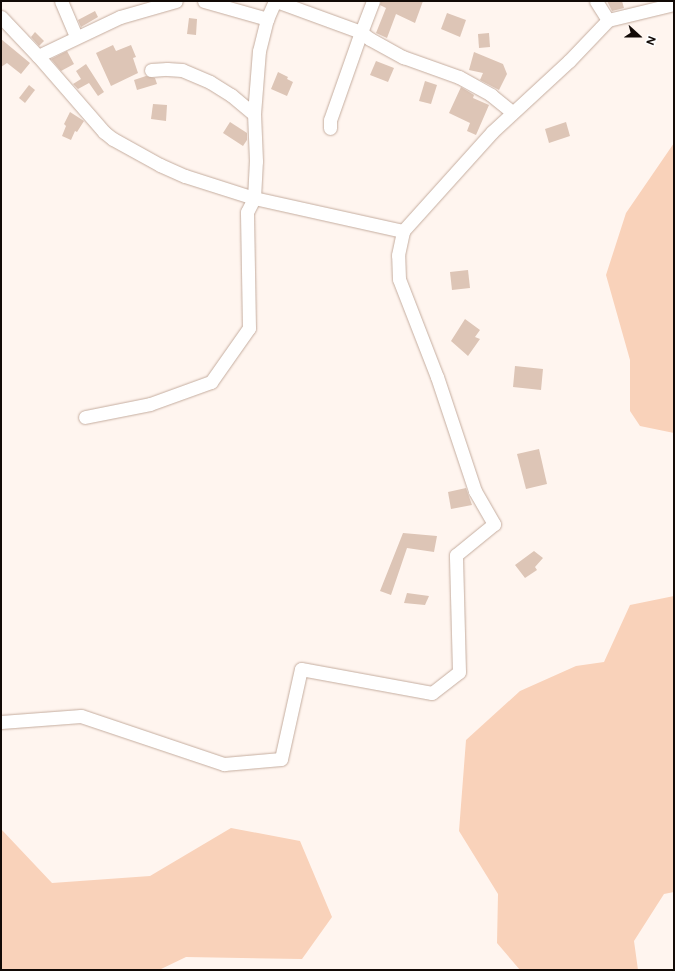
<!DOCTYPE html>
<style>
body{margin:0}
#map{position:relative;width:675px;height:971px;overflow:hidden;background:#fff5ef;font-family:Figtree,sans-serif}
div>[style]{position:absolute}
.green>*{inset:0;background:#f9d2ba}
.building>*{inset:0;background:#ddc5b6}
.roads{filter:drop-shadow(0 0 1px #c5ad9f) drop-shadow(0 0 1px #c5ad9f)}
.minor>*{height:13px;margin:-6.5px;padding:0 6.5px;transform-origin:6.5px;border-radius:6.5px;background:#fff}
span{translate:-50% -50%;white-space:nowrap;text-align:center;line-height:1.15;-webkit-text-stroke:3px #fff;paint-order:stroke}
.frame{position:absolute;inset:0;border:2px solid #120a06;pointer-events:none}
.north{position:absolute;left:619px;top:16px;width:40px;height:40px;-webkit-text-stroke:3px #fff;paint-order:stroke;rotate:111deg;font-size:11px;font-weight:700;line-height:16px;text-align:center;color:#120a06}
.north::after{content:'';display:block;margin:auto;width:14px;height:18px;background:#120a06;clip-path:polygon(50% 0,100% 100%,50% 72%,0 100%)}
</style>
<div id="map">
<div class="green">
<div style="clip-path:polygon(674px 143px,674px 433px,640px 426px,630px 411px,630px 360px,606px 275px,626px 213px)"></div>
<div style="clip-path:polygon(674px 596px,674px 892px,664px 894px,634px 941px,638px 970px,520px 970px,497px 943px,498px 894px,459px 831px,466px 740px,520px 691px,576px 666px,604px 662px,630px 605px)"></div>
<div style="clip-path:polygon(231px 828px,300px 841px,332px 917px,302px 959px,186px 957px,159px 970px,1px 970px,1px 829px,52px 883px,150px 876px)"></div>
</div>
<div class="building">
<div style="clip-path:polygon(381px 1px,423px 1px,415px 23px,396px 14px,387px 38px,376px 33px,386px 8px,380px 5px)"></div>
<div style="clip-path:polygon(607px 1px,622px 1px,624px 8px,612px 11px)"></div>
<div style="clip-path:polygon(95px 11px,98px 17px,81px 27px,78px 20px)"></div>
<div style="clip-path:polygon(447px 13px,466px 20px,460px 37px,441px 29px)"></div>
<div style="clip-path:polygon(189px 18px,197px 19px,196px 35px,187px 34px)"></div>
<div style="clip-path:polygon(35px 32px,44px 41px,39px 46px,31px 37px)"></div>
<div style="clip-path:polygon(489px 33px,490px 47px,479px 48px,478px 34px)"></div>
<div style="clip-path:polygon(1px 39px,30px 63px,21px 74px,7px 63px,1px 67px)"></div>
<div style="clip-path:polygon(113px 45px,116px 51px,131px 45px,136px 57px,133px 58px,138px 73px,111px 86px,96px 53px)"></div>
<div style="clip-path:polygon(67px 51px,74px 64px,61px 71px,51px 59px)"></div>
<div style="clip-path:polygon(474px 52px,503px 64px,507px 74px,499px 90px,480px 80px,483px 73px,469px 70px)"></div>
<div style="clip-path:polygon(376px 61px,394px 68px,388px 82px,370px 75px)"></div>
<div style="clip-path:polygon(86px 64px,104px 92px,98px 96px,89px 83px,78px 89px,73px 84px,81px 79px,76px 71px)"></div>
<div style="clip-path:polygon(278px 72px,288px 77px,287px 79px,293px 82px,287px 96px,271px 89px)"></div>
<div style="clip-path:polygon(146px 76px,155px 78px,157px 84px,137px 90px,134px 80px)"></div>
<div style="clip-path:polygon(425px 81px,437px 85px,431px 104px,419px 101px)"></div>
<div style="clip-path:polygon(29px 85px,35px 90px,25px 103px,19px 98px)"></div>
<div style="clip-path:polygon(461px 87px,474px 95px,473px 98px,489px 105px,476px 135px,467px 131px,470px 123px,449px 113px)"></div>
<div style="clip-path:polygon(153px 104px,167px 105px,166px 121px,151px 119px)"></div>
<div style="clip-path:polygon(70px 112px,84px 121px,77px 132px,75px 131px,71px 140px,62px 136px,66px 126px,64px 124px)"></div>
<div style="clip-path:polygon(230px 122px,247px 133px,247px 140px,243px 146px,223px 133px)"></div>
<div style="clip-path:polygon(566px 122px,570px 136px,549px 143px,545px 129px)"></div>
<div style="clip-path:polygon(468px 270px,470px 288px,452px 290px,450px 272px)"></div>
<div style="clip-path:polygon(465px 319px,480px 330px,475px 337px,480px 339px,468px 356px,451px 341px)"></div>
<div style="clip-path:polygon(515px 366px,543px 369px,541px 390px,513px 387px)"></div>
<div style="clip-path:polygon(539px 449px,547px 484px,526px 489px,517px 454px)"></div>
<div style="clip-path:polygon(466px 488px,472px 505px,451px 509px,448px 492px)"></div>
<div style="clip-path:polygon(403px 533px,437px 536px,434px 552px,407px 548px,391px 595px,380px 591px)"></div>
<div style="clip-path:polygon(534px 551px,543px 558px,535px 567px,537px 570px,525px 578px,515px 565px)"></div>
<div style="clip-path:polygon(407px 593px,429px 596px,425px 605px,404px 603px)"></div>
</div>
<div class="roads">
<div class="minor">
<div style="left:61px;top:1px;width:38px;rotate:67deg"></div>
<div style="left:204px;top:1px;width:66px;rotate:15.9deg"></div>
<div style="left:276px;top:1px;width:90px;rotate:20deg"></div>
<div style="left:361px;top:32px;width:93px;rotate:109.4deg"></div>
<div style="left:330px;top:120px;width:8px;rotate:90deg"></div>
<div style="left:373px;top:1px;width:33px;rotate:111deg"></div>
<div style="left:361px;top:32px;width:11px;rotate:38deg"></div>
<div style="left:370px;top:39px;width:38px;rotate:29deg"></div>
<div style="left:403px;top:57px;width:59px;rotate:19.7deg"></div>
<div style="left:459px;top:77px;width:37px;rotate:29deg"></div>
<div style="left:491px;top:95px;width:27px;rotate:39deg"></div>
<div style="left:596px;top:1px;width:22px;rotate:58deg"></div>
<div style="left:1px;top:17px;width:54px;rotate:46.5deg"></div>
<div style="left:38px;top:56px;width:101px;rotate:49deg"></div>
<div style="left:104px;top:132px;width:11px;rotate:38deg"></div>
<div style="left:113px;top:139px;width:54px;rotate:29deg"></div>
<div style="left:160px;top:165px;width:27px;rotate:24deg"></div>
<div style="left:185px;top:176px;width:72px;rotate:17.7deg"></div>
<div style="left:254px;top:198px;width:37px;rotate:-87deg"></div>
<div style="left:256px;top:161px;width:47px;rotate:-92.4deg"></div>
<div style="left:254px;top:114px;width:63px;rotate:-85.5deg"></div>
<div style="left:259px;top:51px;width:33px;rotate:-76deg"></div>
<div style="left:267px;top:19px;width:20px;rotate:-66deg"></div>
<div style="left:38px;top:56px;width:91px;rotate:-25.4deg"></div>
<div style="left:120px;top:17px;width:58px;rotate:-15.9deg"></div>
<div style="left:151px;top:70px;width:16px;rotate:-4deg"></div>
<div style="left:167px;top:69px;width:15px;rotate:4deg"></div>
<div style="left:182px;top:70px;width:30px;rotate:23deg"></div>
<div style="left:210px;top:82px;width:25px;rotate:32deg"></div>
<div style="left:231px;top:95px;width:30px;rotate:40deg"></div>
<div style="left:85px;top:417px;width:66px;rotate:-11.3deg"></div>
<div style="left:150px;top:404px;width:65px;rotate:-19.8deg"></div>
<div style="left:211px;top:382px;width:66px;rotate:-54.9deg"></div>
<div style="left:249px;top:328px;width:116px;rotate:-91deg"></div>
<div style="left:247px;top:212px;width:16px;rotate:-63deg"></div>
<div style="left:254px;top:198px;width:153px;rotate:12.5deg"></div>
<div style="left:403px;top:231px;width:133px;rotate:-48deg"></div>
<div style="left:492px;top:132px;width:105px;rotate:-42.7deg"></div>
<div style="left:569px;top:61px;width:57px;rotate:-46.4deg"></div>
<div style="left:608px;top:20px;width:68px;rotate:-13.6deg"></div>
<div style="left:1px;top:722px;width:80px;rotate:-4.3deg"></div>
<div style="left:81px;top:716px;width:151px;rotate:18.6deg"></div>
<div style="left:224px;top:764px;width:57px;rotate:-5deg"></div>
<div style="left:281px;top:759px;width:92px;rotate:-77.5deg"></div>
<div style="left:301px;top:669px;width:133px;rotate:10.4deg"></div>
<div style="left:432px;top:693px;width:34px;rotate:-38deg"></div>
<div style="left:459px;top:672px;width:117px;rotate:-91.5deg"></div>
<div style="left:456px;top:555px;width:49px;rotate:-39.2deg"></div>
<div style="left:494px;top:524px;width:38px;rotate:-120deg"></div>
<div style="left:475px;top:491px;width:120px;rotate:-108.4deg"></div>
<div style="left:437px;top:377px;width:105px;rotate:-111.2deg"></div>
<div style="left:399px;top:279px;width:24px;rotate:-92deg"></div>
<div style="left:398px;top:255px;width:25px;rotate:-78deg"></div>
</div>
</div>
<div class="frame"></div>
<div class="north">N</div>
</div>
